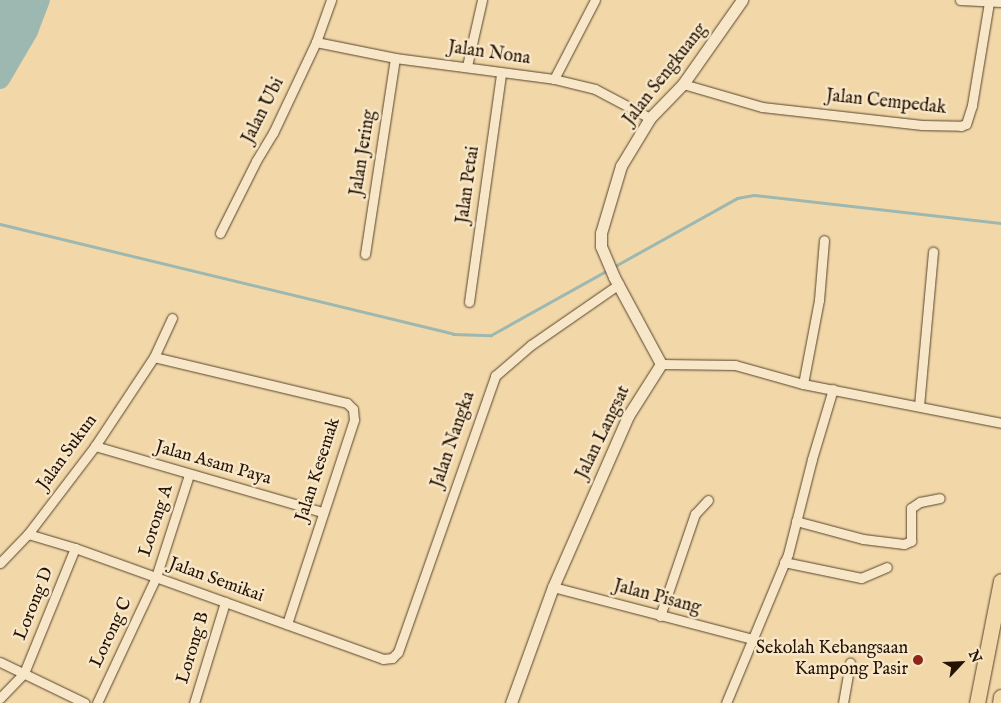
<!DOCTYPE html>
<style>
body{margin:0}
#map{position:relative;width:1001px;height:703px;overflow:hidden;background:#f2d8a9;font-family:"IM FELL English",serif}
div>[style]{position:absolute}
.water>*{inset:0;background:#9db8b1}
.stream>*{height:3px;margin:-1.5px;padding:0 1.5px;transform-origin:1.5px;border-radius:1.5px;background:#9db8b1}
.river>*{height:20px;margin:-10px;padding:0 10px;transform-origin:10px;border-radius:10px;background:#9db8b1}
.roads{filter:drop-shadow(0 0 1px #57442c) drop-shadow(0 0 1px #57442c)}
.minor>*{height:9px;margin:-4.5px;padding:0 4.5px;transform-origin:4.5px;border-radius:4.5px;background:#f7e6c7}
.tertiary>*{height:11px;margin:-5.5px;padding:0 5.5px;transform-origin:5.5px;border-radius:5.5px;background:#f7e6c7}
.trunk>*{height:15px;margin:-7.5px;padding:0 7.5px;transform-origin:7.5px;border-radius:7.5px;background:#f2d8a9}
.dots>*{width:14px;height:14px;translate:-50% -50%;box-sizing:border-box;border:2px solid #f7e6c7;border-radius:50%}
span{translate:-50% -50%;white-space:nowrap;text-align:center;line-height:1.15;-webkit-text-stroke:5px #f7e6c7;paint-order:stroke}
.street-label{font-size:18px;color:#231203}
.poi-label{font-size:18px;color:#231203}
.right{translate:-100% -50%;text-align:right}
.north{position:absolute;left:936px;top:638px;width:50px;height:50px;-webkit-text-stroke:4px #f7e6c7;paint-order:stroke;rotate:65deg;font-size:14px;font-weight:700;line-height:20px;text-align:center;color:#231203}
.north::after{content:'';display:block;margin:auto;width:18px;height:22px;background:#231203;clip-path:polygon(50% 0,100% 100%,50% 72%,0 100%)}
</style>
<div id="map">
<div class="water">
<div style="clip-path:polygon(0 0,40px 0,28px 31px,0 79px)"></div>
</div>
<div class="stream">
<div style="left:0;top:224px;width:466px;rotate:13.6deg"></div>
<div style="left:453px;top:334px;width:38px;rotate:2deg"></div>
<div style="left:491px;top:335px;width:282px;rotate:-29.1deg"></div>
<div style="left:737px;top:198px;width:17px;rotate:-10deg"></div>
<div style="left:754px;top:195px;width:249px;rotate:6.5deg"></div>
</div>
<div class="river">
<div style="left:0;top:79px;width:56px;rotate:-59.7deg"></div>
<div style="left:28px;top:31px;width:33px;rotate:-69deg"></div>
</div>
<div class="roads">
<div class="minor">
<div style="left:960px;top:0;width:41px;rotate:2.8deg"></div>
<div style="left:316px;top:42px;width:81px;rotate:11.4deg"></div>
<div style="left:395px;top:58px;width:160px;rotate:7.5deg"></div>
<div style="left:554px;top:79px;width:42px;rotate:13.7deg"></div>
<div style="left:595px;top:89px;width:62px;rotate:27.8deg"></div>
<div style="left:467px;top:66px;width:68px;rotate:-77.2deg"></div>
<div style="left:554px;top:79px;width:89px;rotate:-62.6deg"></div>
<div style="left:683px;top:84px;width:82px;rotate:16.2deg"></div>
<div style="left:762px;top:107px;width:161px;rotate:6.4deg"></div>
<div style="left:922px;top:125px;width:39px;rotate:1deg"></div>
<div style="left:961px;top:126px;width:5px;rotate:-22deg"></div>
<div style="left:966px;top:124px;width:20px;rotate:-72deg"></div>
<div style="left:972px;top:105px;width:104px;rotate:-80.6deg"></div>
<div style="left:220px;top:233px;width:80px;rotate:-63.4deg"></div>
<div style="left:256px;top:161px;width:33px;rotate:-59deg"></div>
<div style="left:273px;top:133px;width:101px;rotate:-64.7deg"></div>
<div style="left:316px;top:42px;width:45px;rotate:-70.3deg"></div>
<div style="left:365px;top:254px;width:198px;rotate:-81.3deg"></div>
<div style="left:469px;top:302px;width:231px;rotate:-82deg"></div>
<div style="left:154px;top:357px;width:198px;rotate:13.4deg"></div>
<div style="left:347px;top:403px;width:8px;rotate:45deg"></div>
<div style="left:353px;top:409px;width:11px;rotate:85deg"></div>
<div style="left:354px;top:420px;width:215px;rotate:108.2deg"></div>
<div style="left:661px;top:364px;width:74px;rotate:0.8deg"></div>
<div style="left:735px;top:365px;width:71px;rotate:15.6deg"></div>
<div style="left:803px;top:384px;width:202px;rotate:11.1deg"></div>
<div style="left:803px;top:384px;width:86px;rotate:-79.2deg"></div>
<div style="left:819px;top:300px;width:60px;rotate:-85.2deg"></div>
<div style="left:919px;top:406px;width:155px;rotate:-84.8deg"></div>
<div style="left:95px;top:446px;width:236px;rotate:16.2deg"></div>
<div style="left:796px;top:521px;width:69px;rotate:15deg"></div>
<div style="left:863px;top:539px;width:41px;rotate:7deg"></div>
<div style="left:904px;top:544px;width:8px;rotate:-23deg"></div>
<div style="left:911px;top:541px;width:33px;rotate:-90deg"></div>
<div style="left:911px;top:508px;width:11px;rotate:-34deg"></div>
<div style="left:920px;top:502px;width:20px;rotate:-11deg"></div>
<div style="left:28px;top:534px;width:49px;rotate:16.6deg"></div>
<div style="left:75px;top:548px;width:327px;rotate:19.8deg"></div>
<div style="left:383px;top:659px;width:9px;rotate:-6deg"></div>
<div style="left:392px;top:658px;width:8px;rotate:-45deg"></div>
<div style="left:398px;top:652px;width:293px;rotate:-70.6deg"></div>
<div style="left:495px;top:376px;width:48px;rotate:-40.7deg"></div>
<div style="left:531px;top:345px;width:107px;rotate:-34.7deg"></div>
<div style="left:784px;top:562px;width:79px;rotate:11.7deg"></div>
<div style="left:861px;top:578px;width:28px;rotate:-23deg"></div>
<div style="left:0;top:563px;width:40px;rotate:-46deg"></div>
<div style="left:28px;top:534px;width:111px;rotate:-52.7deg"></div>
<div style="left:95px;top:446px;width:107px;rotate:-56.5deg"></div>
<div style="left:154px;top:357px;width:43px;rotate:-65.2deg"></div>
<div style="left:553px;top:587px;width:207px;rotate:14.6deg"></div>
<div style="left:660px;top:616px;width:108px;rotate:-71.1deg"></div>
<div style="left:695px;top:514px;width:19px;rotate:-47deg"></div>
<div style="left:0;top:662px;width:94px;rotate:25.8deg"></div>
<div style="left:0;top:698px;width:35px;rotate:-46deg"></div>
<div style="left:24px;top:673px;width:135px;rotate:-67.8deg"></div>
<div style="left:97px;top:703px;width:139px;rotate:-64.9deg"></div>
<div style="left:156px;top:577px;width:107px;rotate:-72.1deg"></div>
<div style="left:194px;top:703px;width:106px;rotate:-72.9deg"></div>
<div style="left:726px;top:703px;width:161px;rotate:-67.4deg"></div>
<div style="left:788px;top:554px;width:98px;rotate:-75.8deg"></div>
<div style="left:812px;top:459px;width:73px;rotate:-73.3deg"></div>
<div style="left:843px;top:703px;width:41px;rotate:-80.1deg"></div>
</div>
<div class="tertiary">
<div style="left:511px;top:703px;width:123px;rotate:-70.1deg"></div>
<div style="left:553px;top:587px;width:187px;rotate:-66.3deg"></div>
<div style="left:628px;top:416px;width:62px;rotate:-57.6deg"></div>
<div style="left:661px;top:364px;width:99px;rotate:-118.4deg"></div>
<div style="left:614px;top:277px;width:34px;rotate:-113deg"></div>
<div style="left:601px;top:246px;width:13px;rotate:-90deg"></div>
<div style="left:601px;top:233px;width:70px;rotate:-73.4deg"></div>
<div style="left:621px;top:166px;width:56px;rotate:-58.9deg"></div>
<div style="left:650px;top:118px;width:47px;rotate:-45.9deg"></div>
<div style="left:683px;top:84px;width:103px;rotate:-54.9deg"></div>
</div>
<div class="trunk">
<div style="left:977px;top:703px;width:124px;rotate:-78.9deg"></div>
<div style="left:1000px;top:703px;width:6px;rotate:-81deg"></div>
</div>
</div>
<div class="dots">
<div style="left:918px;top:660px;background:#8f2418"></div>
</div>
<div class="street-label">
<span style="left:489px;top:54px;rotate:8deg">Jalan Nona</span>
<span style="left:666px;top:75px;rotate:-52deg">Jalan Sengkuang</span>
<span style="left:886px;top:103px;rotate:6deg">Jalan Cempedak</span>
<span style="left:264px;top:111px;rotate:-63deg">Jalan Ubi</span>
<span style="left:364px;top:153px;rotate:-81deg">Jalan Jering</span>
<span style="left:469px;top:185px;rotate:-82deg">Jalan Petai</span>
<span style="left:604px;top:433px;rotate:-64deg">Jalan Langsat</span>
<span style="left:454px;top:440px;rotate:-71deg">Jalan Nangka</span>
<span style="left:68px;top:453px;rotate:-54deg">Jalan Sukun</span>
<span style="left:213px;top:464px;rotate:16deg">Jalan Asam Paya</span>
<span style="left:319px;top:470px;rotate:-72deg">Jalan Kesemak</span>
<span style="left:157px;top:521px;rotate:-72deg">Lorong A</span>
<span style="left:216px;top:581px;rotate:20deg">Jalan Semikai</span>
<span style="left:657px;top:598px;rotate:15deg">Jalan Pisang</span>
<span style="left:35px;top:604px;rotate:-68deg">Lorong D</span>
<span style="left:112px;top:633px;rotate:-65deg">Lorong C</span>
<span style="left:194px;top:648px;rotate:-73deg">Lorong B</span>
</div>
<div class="poi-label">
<span class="right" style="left:908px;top:660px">Sekolah Kebangsaan<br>Kampong Pasir</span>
</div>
<div class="north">N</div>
</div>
